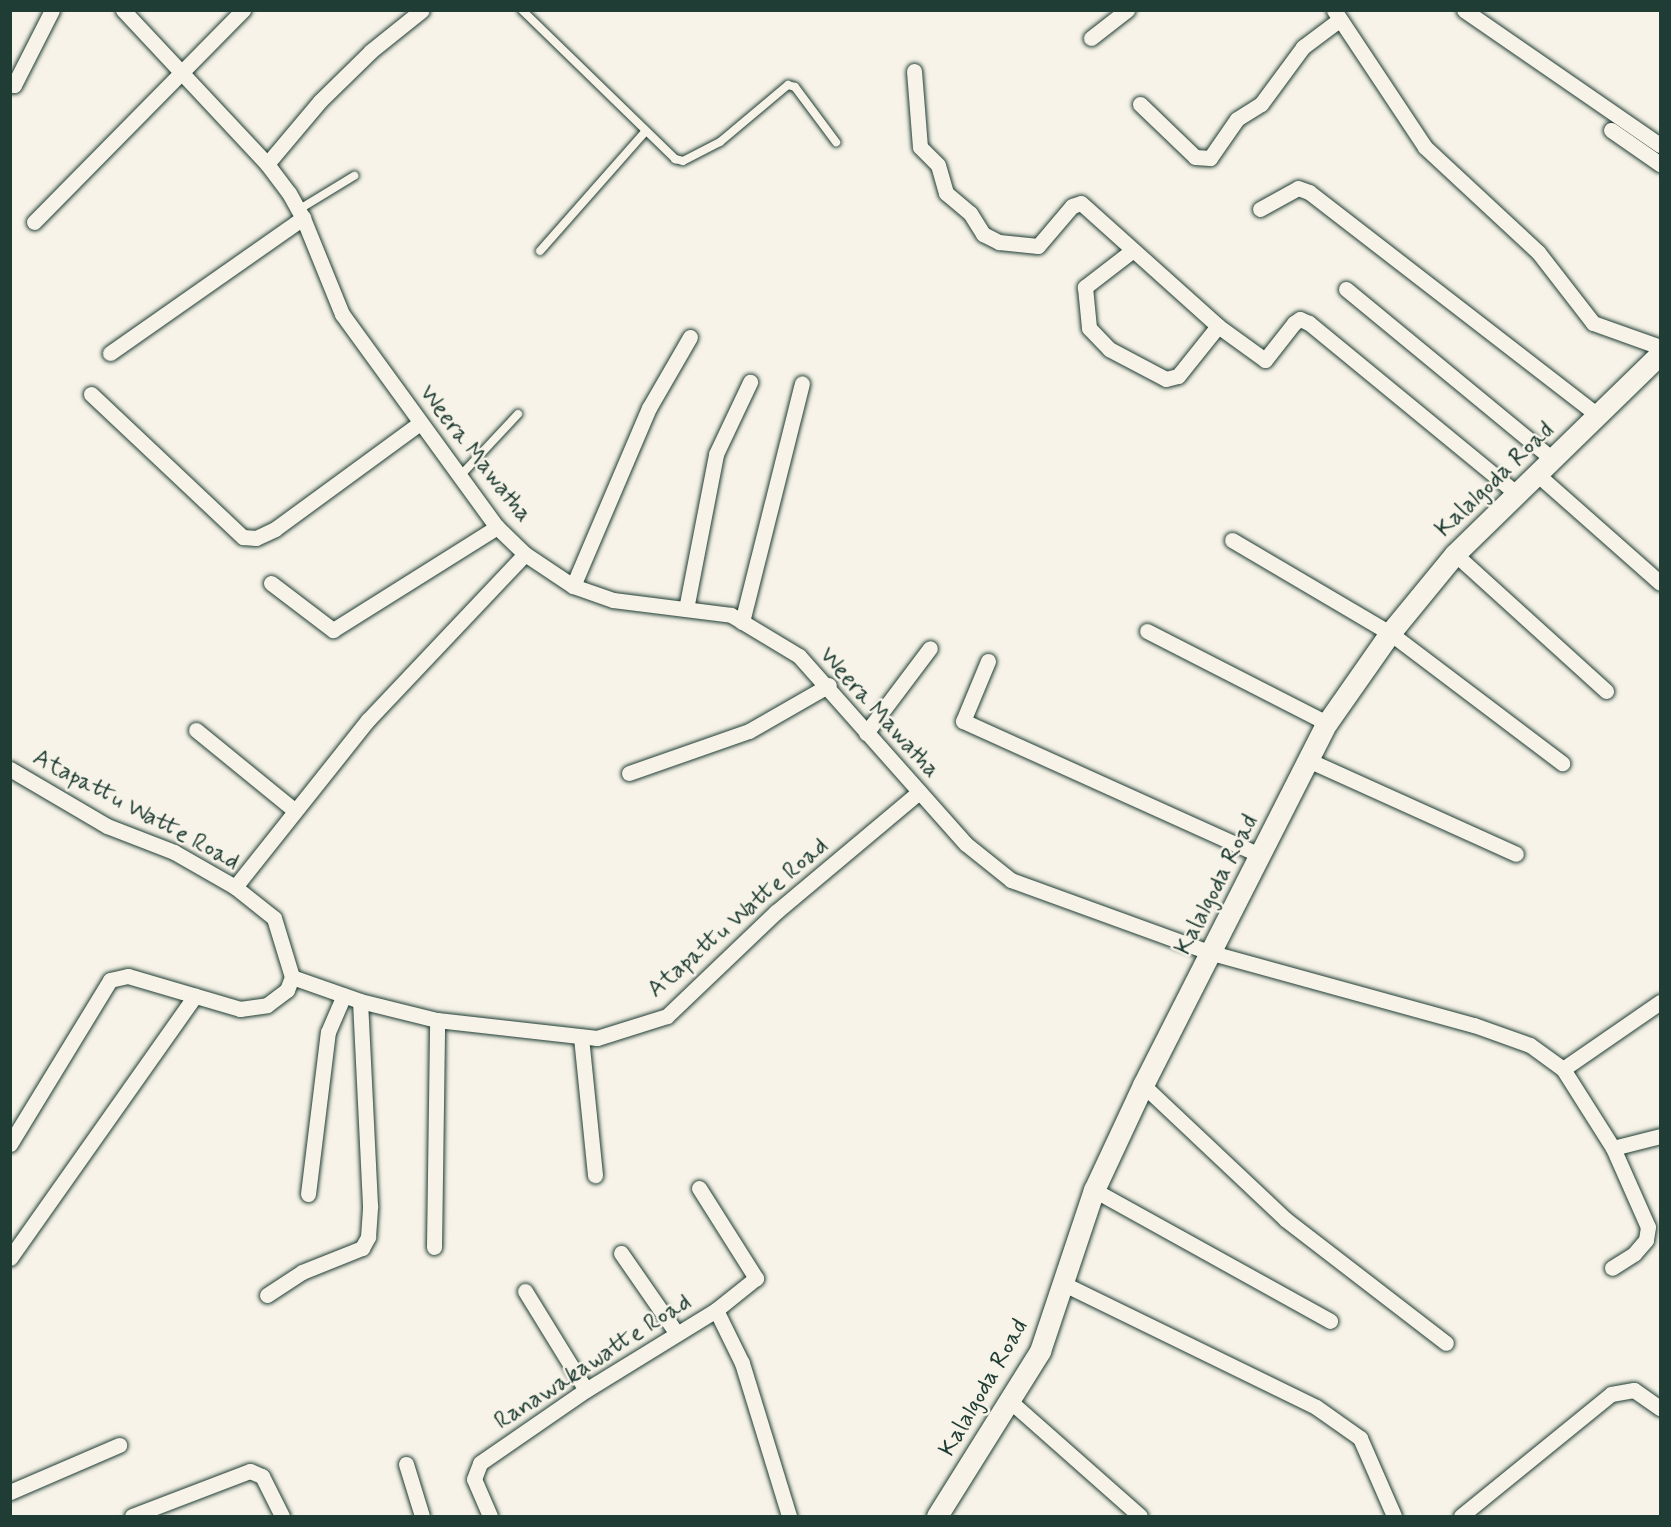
<!DOCTYPE html>
<style>
body{margin:0}
#map{position:relative;width:1671px;height:1527px;overflow:hidden;background:#f7f3e8;font-family:Mynerve,sans-serif}
div>[style]{position:absolute}
.roads{filter:drop-shadow(0 0 2px #1f3d34) drop-shadow(0 0 2px #1f3d34)}
.lane>*{height:8px;margin:-4px;padding:0 4px;transform-origin:4px;border-radius:4px;background:#f7f3e8}
.street>*{height:15px;margin:-7.5px;padding:0 7.5px;transform-origin:7.5px;border-radius:7.5px;background:#f7f3e8}
.secondary>*{height:21px;margin:-10.5px;padding:0 10.5px;transform-origin:10.5px;border-radius:10.5px;background:#f7f3e8}
span{translate:-50% -50%;white-space:nowrap;text-align:center;line-height:1.15;-webkit-text-stroke:5px #f7f3e8;paint-order:stroke}
.street-label{font-size:24px;color:#1f3d34}
.frame{position:absolute;inset:0;border:12px solid #1f3d34;pointer-events:none}
</style>
<div id="map">
<div class="roads">
<div class="lane">
<div style="left:522px;top:10px;width:214px;rotate:44.2deg"></div>
<div style="left:675px;top:159px;width:8px;rotate:14deg"></div>
<div style="left:683px;top:161px;width:42px;rotate:-27.2deg"></div>
<div style="left:720px;top:142px;width:89px;rotate:-40deg"></div>
<div style="left:788px;top:85px;width:7px;rotate:16deg"></div>
<div style="left:795px;top:87px;width:69px;rotate:53.3deg"></div>
<div style="left:298px;top:210px;width:66px;rotate:-31.3deg"></div>
<div style="left:540px;top:251px;width:159px;rotate:-48.6deg"></div>
<div style="left:460px;top:476px;width:85px;rotate:-46.9deg"></div>
</div>
<div class="street">
<div style="left:123px;top:10px;width:211px;rotate:46.9deg"></div>
<div style="left:267px;top:164px;width:36px;rotate:53deg"></div>
<div style="left:289px;top:193px;width:29px;rotate:61deg"></div>
<div style="left:303px;top:218px;width:104px;rotate:67.9deg"></div>
<div style="left:342px;top:314px;width:263px;rotate:54deg"></div>
<div style="left:497px;top:527px;width:39px;rotate:44deg"></div>
<div style="left:525px;top:554px;width:58px;rotate:33.7deg"></div>
<div style="left:573px;top:586px;width:42px;rotate:19.3deg"></div>
<div style="left:613px;top:600px;width:119px;rotate:7.2deg"></div>
<div style="left:731px;top:615px;width:79px;rotate:31.1deg"></div>
<div style="left:799px;top:656px;width:251px;rotate:48.4deg"></div>
<div style="left:966px;top:844px;width:58px;rotate:38.7deg"></div>
<div style="left:1011px;top:880px;width:214px;rotate:20deg"></div>
<div style="left:1212px;top:953px;width:272px;rotate:15.4deg"></div>
<div style="left:1474px;top:1025px;width:59px;rotate:19.7deg"></div>
<div style="left:1530px;top:1045px;width:41px;rotate:36deg"></div>
<div style="left:1563px;top:1069px;width:93px;rotate:57.7deg"></div>
<div style="left:1613px;top:1148px;width:86px;rotate:66.1deg"></div>
<div style="left:1648px;top:1227px;width:13px;rotate:99deg"></div>
<div style="left:1646px;top:1240px;width:18px;rotate:131deg"></div>
<div style="left:1634px;top:1254px;width:26px;rotate:148deg"></div>
<div style="left:1334px;top:10px;width:164px;rotate:56.4deg"></div>
<div style="left:1425px;top:147px;width:154px;rotate:42.9deg"></div>
<div style="left:1538px;top:252px;width:90px;rotate:52.2deg"></div>
<div style="left:1593px;top:323px;width:71px;rotate:19.7deg"></div>
<div style="left:1464px;top:10px;width:238px;rotate:34.6deg"></div>
<div style="left:1091px;top:38px;width:46px;rotate:-37.9deg"></div>
<div style="left:914px;top:71px;width:76px;rotate:85.5deg"></div>
<div style="left:920px;top:147px;width:25px;rotate:45deg"></div>
<div style="left:938px;top:165px;width:29px;rotate:74deg"></div>
<div style="left:946px;top:193px;width:31px;rotate:40deg"></div>
<div style="left:970px;top:213px;width:25px;rotate:58deg"></div>
<div style="left:983px;top:234px;width:18px;rotate:27deg"></div>
<div style="left:999px;top:242px;width:39px;rotate:6deg"></div>
<div style="left:1038px;top:246px;width:52px;rotate:-49.6deg"></div>
<div style="left:1072px;top:206px;width:9px;rotate:-18deg"></div>
<div style="left:1081px;top:203px;width:184px;rotate:41.9deg"></div>
<div style="left:1218px;top:326px;width:58px;rotate:35.9deg"></div>
<div style="left:1265px;top:360px;width:47px;rotate:-51.9deg"></div>
<div style="left:1294px;top:323px;width:7px;rotate:-34deg"></div>
<div style="left:1300px;top:319px;width:10px;rotate:24deg"></div>
<div style="left:1309px;top:323px;width:269px;rotate:39.4deg"></div>
<div style="left:10px;top:85px;width:4px"></div>
<div style="left:14px;top:85px;width:84px;rotate:-63.1deg"></div>
<div style="left:1140px;top:104px;width:76px;rotate:43.9deg"></div>
<div style="left:1195px;top:157px;width:15px;rotate:4deg"></div>
<div style="left:1210px;top:158px;width:47px;rotate:-55.3deg"></div>
<div style="left:1237px;top:119px;width:28px;rotate:-32deg"></div>
<div style="left:1261px;top:104px;width:71px;rotate:-53.6deg"></div>
<div style="left:1303px;top:47px;width:45px;rotate:-36.9deg"></div>
<div style="left:1611px;top:130px;width:60px;rotate:34.8deg"></div>
<div style="left:267px;top:164px;width:82px;rotate:-49.9deg"></div>
<div style="left:320px;top:101px;width:71px;rotate:-44.4deg"></div>
<div style="left:371px;top:51px;width:65px;rotate:-38.8deg"></div>
<div style="left:1260px;top:209px;width:43px;rotate:-28.9deg"></div>
<div style="left:1298px;top:188px;width:12px;rotate:20deg"></div>
<div style="left:1309px;top:192px;width:366px;rotate:37.7deg"></div>
<div style="left:34px;top:222px;width:298px;rotate:-45.4deg"></div>
<div style="left:1133px;top:250px;width:61px;rotate:142.4deg"></div>
<div style="left:1085px;top:287px;width:41px;rotate:84.4deg"></div>
<div style="left:1089px;top:328px;width:29px;rotate:46deg"></div>
<div style="left:1109px;top:349px;width:64px;rotate:27.8deg"></div>
<div style="left:1166px;top:379px;width:12px;rotate:-14deg"></div>
<div style="left:1178px;top:376px;width:64px;rotate:-51.3deg"></div>
<div style="left:1346px;top:289px;width:267px;rotate:39.5deg"></div>
<div style="left:110px;top:353px;width:236px;rotate:-35deg"></div>
<div style="left:91px;top:394px;width:209px;rotate:43.3deg"></div>
<div style="left:243px;top:537px;width:13px;rotate:4deg"></div>
<div style="left:256px;top:538px;width:21px;rotate:-25deg"></div>
<div style="left:275px;top:529px;width:180px;rotate:-36.2deg"></div>
<div style="left:1537px;top:474px;width:164px;rotate:41.5deg"></div>
<div style="left:1232px;top:540px;width:183px;rotate:30.5deg"></div>
<div style="left:1390px;top:633px;width:216px;rotate:37.1deg"></div>
<div style="left:1455px;top:554px;width:204px;rotate:42.2deg"></div>
<div style="left:271px;top:583px;width:78px;rotate:37.2deg"></div>
<div style="left:333px;top:630px;width:194px;rotate:-32.1deg"></div>
<div style="left:573px;top:586px;width:194px;rotate:-66.9deg"></div>
<div style="left:649px;top:408px;width:82px;rotate:-60deg"></div>
<div style="left:686px;top:609px;width:158px;rotate:-79deg"></div>
<div style="left:716px;top:454px;width:80px;rotate:-64.7deg"></div>
<div style="left:742px;top:622px;width:246px;rotate:-75.9deg"></div>
<div style="left:1147px;top:631px;width:202px;rotate:27.1deg"></div>
<div style="left:988px;top:661px;width:65px;rotate:112.6deg"></div>
<div style="left:963px;top:721px;width:326px;rotate:24.3deg"></div>
<div style="left:196px;top:730px;width:127px;rotate:39.2deg"></div>
<div style="left:866px;top:733px;width:106px;rotate:-53deg"></div>
<div style="left:1308px;top:760px;width:228px;rotate:24.3deg"></div>
<div style="left:10px;top:769px;width:113px;rotate:30.4deg"></div>
<div style="left:107px;top:826px;width:72px;rotate:21.2deg"></div>
<div style="left:174px;top:852px;width:70px;rotate:29.8deg"></div>
<div style="left:235px;top:887px;width:50px;rotate:38.5deg"></div>
<div style="left:274px;top:918px;width:62px;rotate:73deg"></div>
<div style="left:292px;top:977px;width:72px;rotate:19.4deg"></div>
<div style="left:360px;top:1001px;width:79px;rotate:13.9deg"></div>
<div style="left:437px;top:1020px;width:161px;rotate:6.4deg"></div>
<div style="left:597px;top:1038px;width:73px;rotate:-17.4deg"></div>
<div style="left:667px;top:1016px;width:151px;rotate:-43.7deg"></div>
<div style="left:776px;top:912px;width:187px;rotate:-40deg"></div>
<div style="left:629px;top:773px;width:127px;rotate:-19.3deg"></div>
<div style="left:749px;top:731px;width:92px;rotate:-29.9deg"></div>
<div style="left:235px;top:887px;width:213px;rotate:-51.5deg"></div>
<div style="left:368px;top:720px;width:228px;rotate:-46.6deg"></div>
<div style="left:581px;top:1037px;width:139px;rotate:84.2deg"></div>
<div style="left:1563px;top:1069px;width:118px;rotate:-34.6deg"></div>
<div style="left:1143px;top:1085px;width:195px;rotate:43.3deg"></div>
<div style="left:1285px;top:1219px;width:203px;rotate:37.6deg"></div>
<div style="left:10px;top:1144px;width:192px;rotate:-58.6deg"></div>
<div style="left:110px;top:980px;width:18px;rotate:-13deg"></div>
<div style="left:128px;top:976px;width:117px;rotate:16.4deg"></div>
<div style="left:240px;top:1009px;width:27px;rotate:-8deg"></div>
<div style="left:267px;top:1005px;width:25px;rotate:-37deg"></div>
<div style="left:287px;top:990px;width:14px;rotate:-69deg"></div>
<div style="left:1613px;top:1148px;width:49px;rotate:-14.3deg"></div>
<div style="left:699px;top:1188px;width:107px;rotate:57.7deg"></div>
<div style="left:756px;top:1278px;width:51px;rotate:141.3deg"></div>
<div style="left:1094px;top:1190px;width:270px;rotate:29deg"></div>
<div style="left:308px;top:1194px;width:163px;rotate:-83deg"></div>
<div style="left:328px;top:1032px;width:40px;rotate:-66.6deg"></div>
<div style="left:434px;top:1247px;width:227px;rotate:-89.2deg"></div>
<div style="left:621px;top:1253px;width:98px;rotate:55.3deg"></div>
<div style="left:10px;top:1258px;width:321px;rotate:-54.8deg"></div>
<div style="left:1064px;top:1284px;width:280px;rotate:26deg"></div>
<div style="left:1316px;top:1407px;width:54px;rotate:35.2deg"></div>
<div style="left:1360px;top:1438px;width:85px;rotate:66.4deg"></div>
<div style="left:525px;top:1291px;width:116px;rotate:58.4deg"></div>
<div style="left:267px;top:1295px;width:42px;rotate:-33.3deg"></div>
<div style="left:302px;top:1272px;width:65px;rotate:-21.8deg"></div>
<div style="left:362px;top:1248px;width:13px;rotate:-61deg"></div>
<div style="left:368px;top:1237px;width:32px;rotate:-86deg"></div>
<div style="left:370px;top:1205px;width:204px;rotate:-92.8deg"></div>
<div style="left:1011px;top:1402px;width:172px;rotate:41.5deg"></div>
<div style="left:406px;top:1464px;width:54px;rotate:72.9deg"></div>
<div style="left:10px;top:1492px;width:119px;rotate:-23.3deg"></div>
<div style="left:132px;top:1516px;width:126px;rotate:-20.9deg"></div>
<div style="left:250px;top:1471px;width:13px;rotate:23deg"></div>
<div style="left:262px;top:1476px;width:45px;rotate:63.4deg"></div>
<div style="left:490px;top:1516px;width:40px;rotate:-113.4deg"></div>
<div style="left:474px;top:1479px;width:17px;rotate:-69deg"></div>
<div style="left:480px;top:1463px;width:129px;rotate:-34.6deg"></div>
<div style="left:586px;top:1390px;width:153px;rotate:-31.6deg"></div>
<div style="left:716px;top:1310px;width:59px;rotate:63.9deg"></div>
<div style="left:742px;top:1363px;width:160px;rotate:72.9deg"></div>
<div style="left:1461px;top:1516px;width:193px;rotate:-39.1deg"></div>
<div style="left:1611px;top:1394px;width:23px;rotate:-10deg"></div>
<div style="left:1634px;top:1390px;width:32px;rotate:35deg"></div>
</div>
<div class="secondary">
<div style="left:937px;top:1516px;width:195px;rotate:-58deg"></div>
<div style="left:1040px;top:1351px;width:170px;rotate:-71.5deg"></div>
<div style="left:1094px;top:1190px;width:116px;rotate:-65deg"></div>
<div style="left:1143px;top:1085px;width:406px;rotate:-63.1deg"></div>
<div style="left:1327px;top:723px;width:110px;rotate:-55deg"></div>
<div style="left:1390px;top:633px;width:102px;rotate:-50.6deg"></div>
<div style="left:1455px;top:554px;width:286px;rotate:-44.3deg"></div>
</div>
</div>
<div class="street-label">
<span style="left:475px;top:454px;rotate:52deg">Weera Mawatha</span>
<span style="left:1495px;top:480px;rotate:-44deg">Kalalgoda Road</span>
<span style="left:879px;top:713px;rotate:48deg">Weera Mawatha</span>
<span style="left:136px;top:810px;rotate:28deg">Atapattu Watte Road</span>
<span style="left:1217px;top:885px;rotate:-63deg">Kalalgoda Road</span>
<span style="left:738px;top:918px;rotate:-41deg">Atapattu Watte Road</span>
<span style="left:593px;top:1362px;rotate:-33deg">Ranawakawatte Road</span>
<span style="left:984px;top:1388px;rotate:-60deg">Kalalgoda Road</span>
</div>
<div class="frame"></div>
</div>
